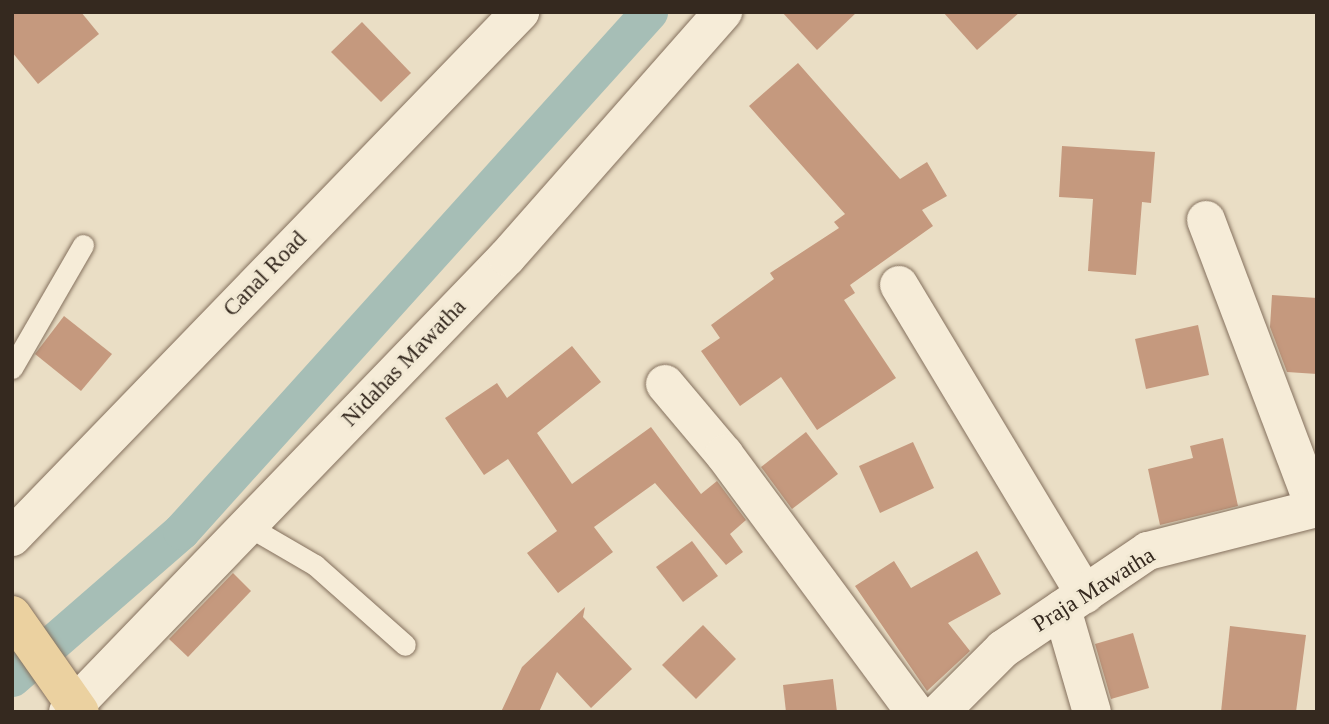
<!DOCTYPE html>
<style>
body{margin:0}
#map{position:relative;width:1329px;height:724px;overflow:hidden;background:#eadec5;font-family:"Times New Roman",serif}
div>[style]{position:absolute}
.canal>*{height:37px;margin:-18.5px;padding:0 18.5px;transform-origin:18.5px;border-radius:18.5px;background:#a6beb6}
.building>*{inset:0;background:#c5997e}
.roads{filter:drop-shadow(0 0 2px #84705d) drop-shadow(0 0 2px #84705d)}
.lane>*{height:21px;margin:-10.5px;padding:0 10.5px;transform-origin:10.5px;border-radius:10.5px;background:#f6ecd8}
.street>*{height:38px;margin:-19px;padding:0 19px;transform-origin:19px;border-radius:19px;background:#f6ecd8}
.primary>*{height:38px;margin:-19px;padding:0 19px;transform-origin:19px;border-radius:19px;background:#ebd1a0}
span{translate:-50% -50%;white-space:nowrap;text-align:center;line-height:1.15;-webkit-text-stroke:6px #f2e9d4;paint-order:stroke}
.street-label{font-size:23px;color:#35291f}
.frame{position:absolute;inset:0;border:14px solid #35291f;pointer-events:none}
</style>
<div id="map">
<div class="canal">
<div style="left:12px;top:678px;width:224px;rotate:-41deg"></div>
<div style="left:181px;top:531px;width:699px;rotate:-47.96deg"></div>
</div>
<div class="building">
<div style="clip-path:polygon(12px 12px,81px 12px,99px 34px,38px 84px,12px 52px)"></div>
<div style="clip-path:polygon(782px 12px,857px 12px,817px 50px)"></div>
<div style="clip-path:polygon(943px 12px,1020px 12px,977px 50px)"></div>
<div style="clip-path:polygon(362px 22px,411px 73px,381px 102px,331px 52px)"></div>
<div style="clip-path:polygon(798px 63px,900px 179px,927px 162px,947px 196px,922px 210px,933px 226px,850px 285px,855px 293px,844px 300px,896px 378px,817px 430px,781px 377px,740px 406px,701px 351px,720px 338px,711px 325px,774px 279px,770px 273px,839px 228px,834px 222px,845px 214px,749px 106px)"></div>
<div style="clip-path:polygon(1062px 146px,1155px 152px,1151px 203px,1142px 202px,1136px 275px,1088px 271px,1093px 199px,1059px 197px)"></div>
<div style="clip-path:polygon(1272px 295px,1317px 298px,1317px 374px,1287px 372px,1270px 327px)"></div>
<div style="clip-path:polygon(64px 316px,112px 354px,81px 391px,35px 354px)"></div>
<div style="clip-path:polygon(1198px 325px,1209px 375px,1146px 389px,1135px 339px)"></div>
<div style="clip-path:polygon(572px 346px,601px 382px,537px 433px,572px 484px,651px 427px,701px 494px,717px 481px,746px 520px,730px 534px,743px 552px,726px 565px,655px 483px,594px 527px,613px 552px,558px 593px,527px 553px,557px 531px,508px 459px,484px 475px,445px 418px,497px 383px,507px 398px)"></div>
<div style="clip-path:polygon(806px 432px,838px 474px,792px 509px,761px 467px)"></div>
<div style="clip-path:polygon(1223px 438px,1238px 506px,1160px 525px,1148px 469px,1193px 458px,1190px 446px)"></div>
<div style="clip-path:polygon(913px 442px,934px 488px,880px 513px,859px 466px)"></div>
<div style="clip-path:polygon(692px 541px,718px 576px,683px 602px,656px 567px)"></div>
<div style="clip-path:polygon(977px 551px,1001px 594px,948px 623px,970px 651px,927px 691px,855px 586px,894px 561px,911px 588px)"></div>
<div style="clip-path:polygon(233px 573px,251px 591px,188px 657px,169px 639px)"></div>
<div style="clip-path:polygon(585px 607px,583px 617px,632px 669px,591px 708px,557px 672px,539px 712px,501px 712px,522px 667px)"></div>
<div style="clip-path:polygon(703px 625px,736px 659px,696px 699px,662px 665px)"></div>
<div style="clip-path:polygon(1230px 626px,1306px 635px,1296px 712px,1221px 712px)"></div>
<div style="clip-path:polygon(1133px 633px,1149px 688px,1111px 699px,1095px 644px)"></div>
<div style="clip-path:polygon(833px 679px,837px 712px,786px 712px,783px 685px)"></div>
</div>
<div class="roads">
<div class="lane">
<div style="left:12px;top:368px;width:142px;rotate:-60deg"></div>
<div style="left:248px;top:526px;width:78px;rotate:30.2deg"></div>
<div style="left:315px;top:565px;width:120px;rotate:41.6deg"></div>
</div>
<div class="street">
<div style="left:1206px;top:220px;width:308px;rotate:69.3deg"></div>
<div style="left:899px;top:285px;width:361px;rotate:59deg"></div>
<div style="left:665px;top:384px;width:92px;rotate:49.9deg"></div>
<div style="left:724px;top:454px;width:321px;rotate:53.5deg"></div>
<div style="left:12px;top:537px;width:731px;rotate:-45.94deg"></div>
<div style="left:1062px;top:609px;width:107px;rotate:73.8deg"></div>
<div style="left:68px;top:712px;width:632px;rotate:-46.03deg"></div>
<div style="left:507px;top:257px;width:327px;rotate:-48.6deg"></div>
<div style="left:940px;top:712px;width:89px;rotate:-45deg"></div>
<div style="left:1003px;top:649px;width:175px;rotate:-34.1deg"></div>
<div style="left:1148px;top:551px;width:174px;rotate:-14.3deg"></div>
</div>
<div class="primary">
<div style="left:12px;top:615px;width:118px;rotate:55deg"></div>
</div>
</div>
<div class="street-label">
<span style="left:265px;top:274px;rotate:-46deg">Canal Road</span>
<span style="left:404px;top:363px;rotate:-46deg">Nidahas Mawatha</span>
<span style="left:1094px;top:590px;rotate:-32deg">Praja Mawatha</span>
</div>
<div class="frame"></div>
</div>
